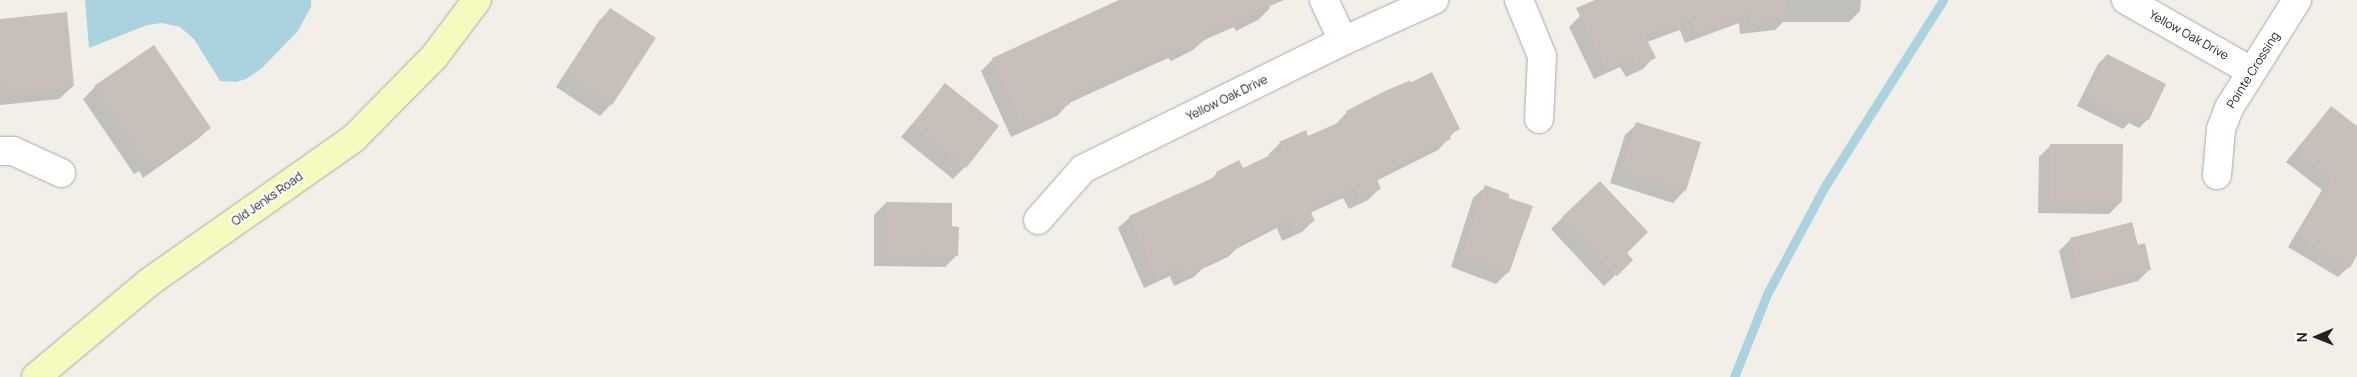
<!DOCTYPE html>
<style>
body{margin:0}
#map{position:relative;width:2357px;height:377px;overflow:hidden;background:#f2efe9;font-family:Manrope,sans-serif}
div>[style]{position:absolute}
.water>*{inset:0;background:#aad3df}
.shadow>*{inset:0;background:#0003}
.stream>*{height:9px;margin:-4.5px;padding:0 4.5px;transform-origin:4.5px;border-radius:4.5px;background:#aad3df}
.building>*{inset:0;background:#c7bfb8}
.roads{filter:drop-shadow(0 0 1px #a9a9a9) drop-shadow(0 0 1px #a9a9a9)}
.street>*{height:28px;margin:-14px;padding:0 14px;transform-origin:14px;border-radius:14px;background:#fff}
.secondary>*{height:28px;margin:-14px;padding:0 14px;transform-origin:14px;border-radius:14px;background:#f7fabf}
span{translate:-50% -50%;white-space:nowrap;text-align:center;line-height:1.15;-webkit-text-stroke:4px #fff;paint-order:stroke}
.street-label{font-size:12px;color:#222}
.north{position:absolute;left:2292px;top:312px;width:50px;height:50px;-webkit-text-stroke:4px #fff;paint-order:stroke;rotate:269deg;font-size:14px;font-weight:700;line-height:20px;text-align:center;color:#222}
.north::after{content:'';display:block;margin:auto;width:18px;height:22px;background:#222;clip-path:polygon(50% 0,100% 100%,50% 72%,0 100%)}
</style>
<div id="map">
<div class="water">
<div style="clip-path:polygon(85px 0,311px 0,311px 7px,298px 31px,262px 68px,246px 79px,236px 82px,220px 81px,194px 39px,180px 27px,162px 23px,147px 25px,89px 48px)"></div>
</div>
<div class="shadow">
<div style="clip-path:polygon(1123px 0,1266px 0,1270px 8px,1258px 20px,1236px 31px,1234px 27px,1204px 40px,1193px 50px,1171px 61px,1168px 58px,1069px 103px,1057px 116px,1011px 137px,981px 71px,993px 59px)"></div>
<div style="clip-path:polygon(1611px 0,1861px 0,1860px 11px,1849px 22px,1783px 22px,1775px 30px,1740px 34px,1739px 23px,1685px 43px,1680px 30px,1647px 42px,1654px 57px,1643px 69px,1626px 77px,1620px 67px,1594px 79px,1569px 27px,1580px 16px)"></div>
<div style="clip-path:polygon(610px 9px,611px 104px,600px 116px,556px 87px,599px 21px)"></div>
<div style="clip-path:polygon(0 20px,73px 86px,59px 99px,0 105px)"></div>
<div style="clip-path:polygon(153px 46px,210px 128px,198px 139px,143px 178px,139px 171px,134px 174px,83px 99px,95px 87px)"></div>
<div style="clip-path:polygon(2107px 55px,2148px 119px,2139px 128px,2129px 123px,2123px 129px,2077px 106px,2098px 64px)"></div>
<div style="clip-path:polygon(945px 85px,965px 167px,953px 179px,901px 137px)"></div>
<div style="clip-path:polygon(2331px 107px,2357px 128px,2357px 253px,2349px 267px,2338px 277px,2288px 247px,2322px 190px,2286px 162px)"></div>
<div style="clip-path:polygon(1347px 112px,1458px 128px,1438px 150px,1376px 181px,1379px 189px,1368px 200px,1349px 209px,1343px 198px,1310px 213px,1313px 221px,1302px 232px,1282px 241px,1277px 228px,1236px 249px,1228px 257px,1202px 269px,1194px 277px,1174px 286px,1170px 276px,1144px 288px,1118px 228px,1130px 217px,1210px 180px,1217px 173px,1242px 169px,1270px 157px,1268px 155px,1280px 143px,1307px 137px,1335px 125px)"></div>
<div style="clip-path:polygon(1637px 124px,1700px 143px,1684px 191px,1673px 203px,1610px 183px,1625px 135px)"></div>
<div style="clip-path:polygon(2051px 145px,2121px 202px,2109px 214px,2038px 213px,2039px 157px)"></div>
<div style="clip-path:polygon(1485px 187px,1508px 272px,1496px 284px,1451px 267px,1473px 198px)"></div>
<div style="clip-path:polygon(886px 203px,950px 228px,957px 255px,945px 267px,874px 266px,874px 215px)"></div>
<div style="clip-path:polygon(1563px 217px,1625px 253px,1631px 260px,1604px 286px,1551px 229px)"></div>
<div style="clip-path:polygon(2071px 239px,2137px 247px,2150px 269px,2138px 281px,2071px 299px,2059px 251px)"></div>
</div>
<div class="stream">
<div style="left:1734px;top:377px;width:89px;rotate:-68.3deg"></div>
<div style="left:1767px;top:294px;width:123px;rotate:-61.8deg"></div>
<div style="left:1825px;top:186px;width:220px;rotate:-57.6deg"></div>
</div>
<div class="building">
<div style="clip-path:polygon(1119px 0,1284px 0,1204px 34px,1207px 39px,1183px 50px,1180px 47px,1068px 98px,1070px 104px,1023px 126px,992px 58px)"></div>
<div style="clip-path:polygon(1595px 0,1785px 0,1787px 19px,1750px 23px,1750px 13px,1696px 33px,1692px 20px,1645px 36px,1656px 58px,1637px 67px,1632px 57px,1606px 68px,1576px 8px)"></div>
<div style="clip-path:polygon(610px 8px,656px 38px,612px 105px,566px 74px)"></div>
<div style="clip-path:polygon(67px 12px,74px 86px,10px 93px,9px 88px,0 86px,0 19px)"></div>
<div style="clip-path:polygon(154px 45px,211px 128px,155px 167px,151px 160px,146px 163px,94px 86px)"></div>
<div style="clip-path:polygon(2107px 54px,2166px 84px,2149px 120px,2137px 114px,2133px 121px,2085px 97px)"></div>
<div style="clip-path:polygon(1432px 72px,1460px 129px,1449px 135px,1451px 139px,1376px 177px,1381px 189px,1360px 199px,1355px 187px,1309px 208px,1315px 221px,1294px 230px,1288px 218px,1240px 243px,1241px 246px,1206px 262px,1207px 266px,1186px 275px,1182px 265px,1156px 277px,1129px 216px,1217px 176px,1216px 172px,1239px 160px,1243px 168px,1283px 149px,1279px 142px,1306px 130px,1308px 136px,1349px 118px,1346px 111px,1385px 91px,1409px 81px,1412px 82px)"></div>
<div style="clip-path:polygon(945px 83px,999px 126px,966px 168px,912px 125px)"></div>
<div style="clip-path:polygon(2331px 106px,2357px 126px,2357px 255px,2350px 268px,2298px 236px,2332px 179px,2296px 151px)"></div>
<div style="clip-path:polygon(1636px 122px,1701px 142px,1686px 191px,1621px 171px)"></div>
<div style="clip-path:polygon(2050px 144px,2123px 144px,2122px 202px,2049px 201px)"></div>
<div style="clip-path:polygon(1600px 181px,1648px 232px,1627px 253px,1633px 260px,1617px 276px,1562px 217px)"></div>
<div style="clip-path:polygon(1485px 185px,1509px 194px,1509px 198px,1533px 206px,1509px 273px,1462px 255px)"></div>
<div style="clip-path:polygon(886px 202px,952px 203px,952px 226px,959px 227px,958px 256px,885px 254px)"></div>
<div style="clip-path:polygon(2132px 222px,2138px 245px,2145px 243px,2151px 270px,2083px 288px,2070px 238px)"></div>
</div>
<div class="roads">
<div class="street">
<div style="left:1324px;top:0;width:45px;rotate:65.1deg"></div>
<div style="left:1519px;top:0;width:61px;rotate:67.7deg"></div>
<div style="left:1542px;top:56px;width:63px;rotate:92.7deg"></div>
<div style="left:2126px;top:0;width:144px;rotate:29.6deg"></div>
<div style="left:0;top:151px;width:13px"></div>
<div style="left:13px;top:151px;width:53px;rotate:24.6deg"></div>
<div style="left:2217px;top:175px;width:46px;rotate:-85deg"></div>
<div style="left:2221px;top:129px;width:22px;rotate:-69deg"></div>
<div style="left:2229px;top:108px;width:128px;rotate:-57.8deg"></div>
<div style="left:1038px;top:220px;width:68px;rotate:-48.6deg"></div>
<div style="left:1083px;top:169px;width:290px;rotate:-26.2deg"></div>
<div style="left:1343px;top:41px;width:100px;rotate:-24.3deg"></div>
</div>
<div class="secondary">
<div style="left:36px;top:377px;width:146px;rotate:-40deg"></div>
<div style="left:148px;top:283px;width:252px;rotate:-35.1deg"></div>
<div style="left:354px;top:138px;width:114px;rotate:-45.4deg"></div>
<div style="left:434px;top:57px;width:71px;rotate:-53deg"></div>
</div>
</div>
<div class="street-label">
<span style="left:2189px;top:35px;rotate:29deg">Yellow Oak Drive</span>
<span style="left:2253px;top:70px;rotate:-58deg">Pointe Crossing</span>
<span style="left:1227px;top:98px;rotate:-26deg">Yellow Oak Drive</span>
<span style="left:267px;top:199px;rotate:-35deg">Old Jenks Road</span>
</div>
<div class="north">N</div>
</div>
